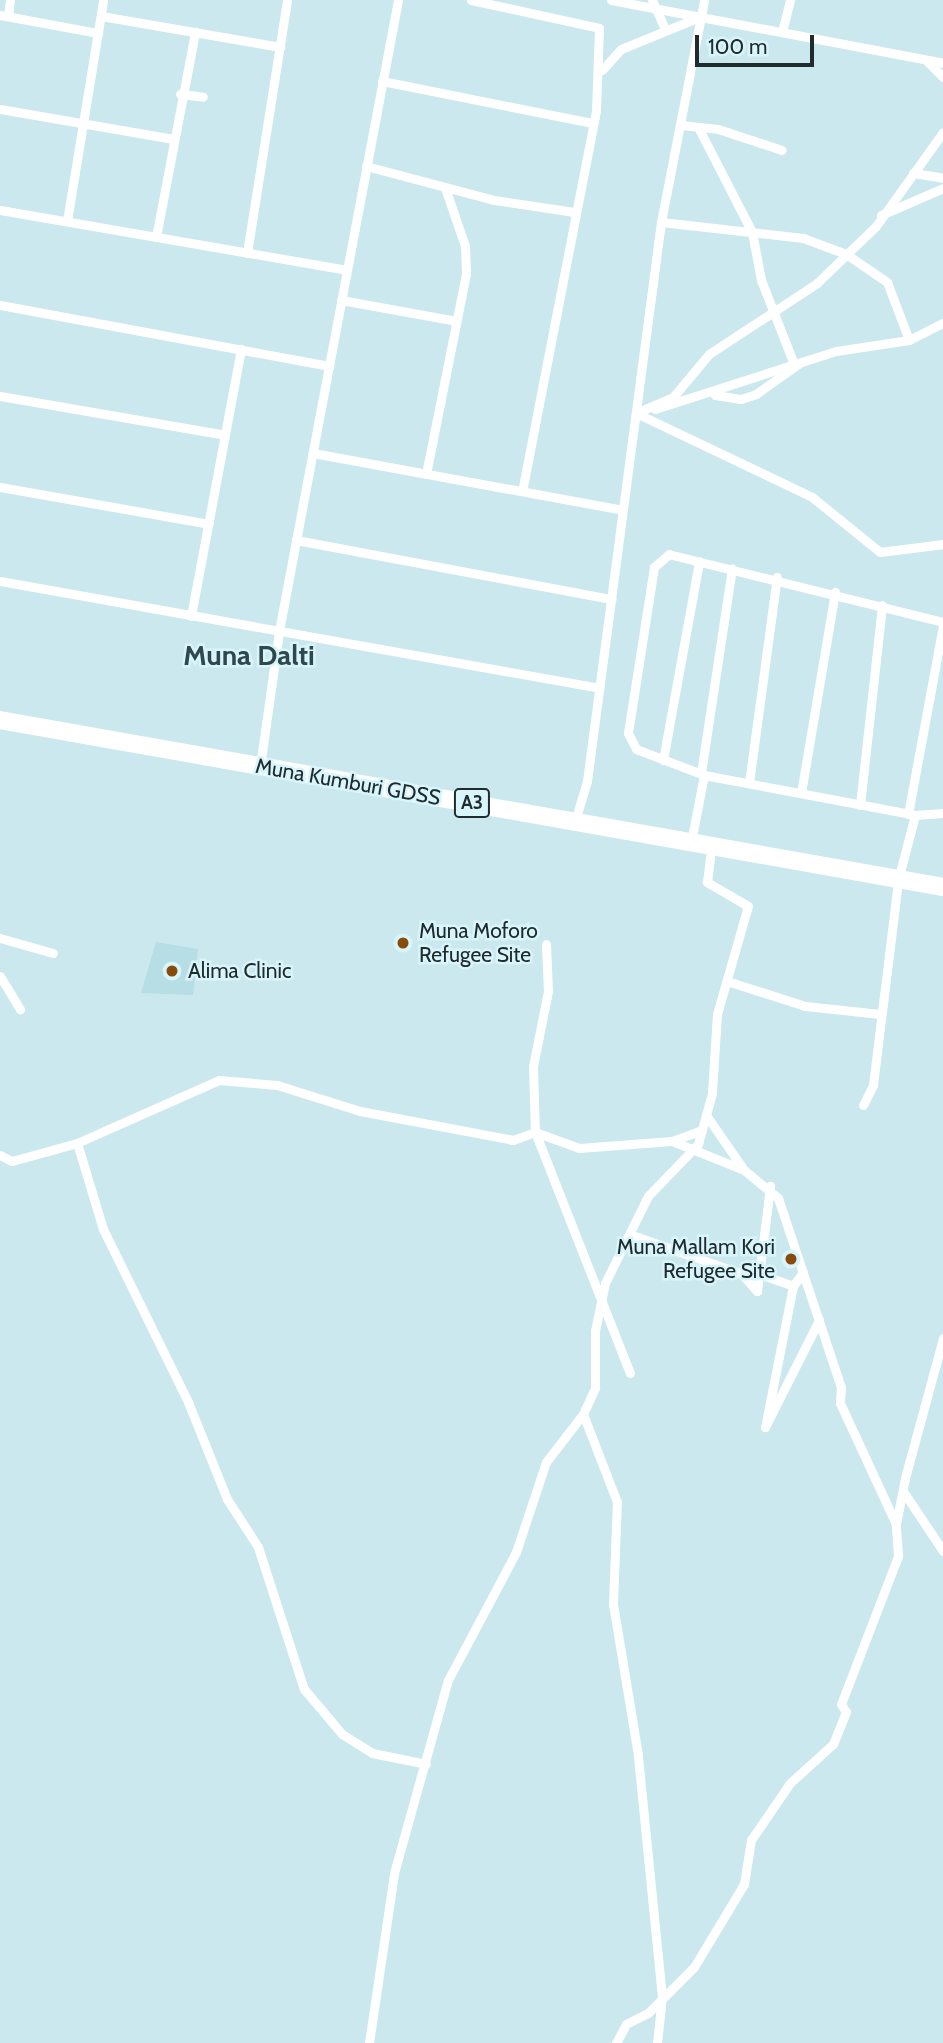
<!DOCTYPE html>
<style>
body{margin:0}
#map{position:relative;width:943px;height:2043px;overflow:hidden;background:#cbe8ee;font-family:Cabin,sans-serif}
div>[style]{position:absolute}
.built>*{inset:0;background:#b7dde5}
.street>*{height:9px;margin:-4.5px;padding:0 4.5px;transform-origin:4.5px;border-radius:4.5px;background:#fff}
.highway>*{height:18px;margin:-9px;padding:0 9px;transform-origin:9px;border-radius:9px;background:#fff}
.dots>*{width:19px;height:19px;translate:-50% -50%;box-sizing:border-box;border:4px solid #d8f5fb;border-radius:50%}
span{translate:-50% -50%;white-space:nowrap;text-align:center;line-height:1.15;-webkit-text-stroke:5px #d8f5fb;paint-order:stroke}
.shield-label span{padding:2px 5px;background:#d8f5fb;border:2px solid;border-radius:5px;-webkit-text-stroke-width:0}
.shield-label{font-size:19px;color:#202b2d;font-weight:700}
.street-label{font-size:21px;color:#202b2d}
.poi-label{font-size:21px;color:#202b2d}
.left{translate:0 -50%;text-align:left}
.right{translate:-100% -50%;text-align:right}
.district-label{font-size:28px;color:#2f484d;font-weight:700}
.scale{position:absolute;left:695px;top:35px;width:119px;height:32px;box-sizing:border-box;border:4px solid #202b2d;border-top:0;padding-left:9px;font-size:21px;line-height:24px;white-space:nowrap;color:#202b2d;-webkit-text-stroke:5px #d8f5fb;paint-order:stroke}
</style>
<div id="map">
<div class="built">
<div style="clip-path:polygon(156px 942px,198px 949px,193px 995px,141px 993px)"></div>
</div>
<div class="street">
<div style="left:471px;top:0;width:131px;rotate:12.3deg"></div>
<div style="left:599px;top:28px;width:83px;rotate:92.1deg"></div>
<div style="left:596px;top:111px;width:387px;rotate:101deg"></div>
<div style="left:611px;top:0;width:338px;rotate:10.7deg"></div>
<div style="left:652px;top:0;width:30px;rotate:66deg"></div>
<div style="left:0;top:15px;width:100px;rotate:10.4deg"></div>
<div style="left:8px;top:16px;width:16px;rotate:-83deg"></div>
<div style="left:101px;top:16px;width:182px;rotate:9.8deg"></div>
<div style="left:782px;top:32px;width:33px;rotate:-76deg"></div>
<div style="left:927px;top:61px;width:23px;rotate:45deg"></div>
<div style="left:602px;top:70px;width:28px;rotate:-48deg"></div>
<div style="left:621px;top:49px;width:82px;rotate:-22.2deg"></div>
<div style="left:382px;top:81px;width:215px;rotate:11.3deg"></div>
<div style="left:180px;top:94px;width:23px;rotate:7deg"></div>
<div style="left:0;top:109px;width:176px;rotate:9.8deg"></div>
<div style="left:681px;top:125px;width:37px;rotate:6deg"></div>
<div style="left:718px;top:129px;width:67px;rotate:18.2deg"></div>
<div style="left:699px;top:129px;width:116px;rotate:62.8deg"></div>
<div style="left:752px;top:232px;width:49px;rotate:79.4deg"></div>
<div style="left:761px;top:280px;width:90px;rotate:68.6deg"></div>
<div style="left:366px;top:166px;width:132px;rotate:14.9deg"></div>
<div style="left:494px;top:200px;width:81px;rotate:8.5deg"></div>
<div style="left:913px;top:173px;width:30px;rotate:9deg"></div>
<div style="left:0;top:210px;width:351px;rotate:9.8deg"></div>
<div style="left:881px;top:215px;width:68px;rotate:-23.5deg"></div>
<div style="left:67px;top:221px;width:224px;rotate:-80.7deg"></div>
<div style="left:661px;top:222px;width:143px;rotate:6.4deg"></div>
<div style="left:803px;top:238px;width:46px;rotate:20.4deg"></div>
<div style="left:846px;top:254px;width:50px;rotate:34.3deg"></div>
<div style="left:887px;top:282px;width:62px;rotate:69.2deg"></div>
<div style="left:156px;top:237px;width:209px;rotate:-79.2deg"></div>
<div style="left:247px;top:253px;width:256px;rotate:-81deg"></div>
<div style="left:341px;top:300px;width:117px;rotate:10.3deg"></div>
<div style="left:0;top:305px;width:335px;rotate:10.5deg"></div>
<div style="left:715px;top:395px;width:26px;rotate:9deg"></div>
<div style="left:741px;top:399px;width:16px;rotate:-18deg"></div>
<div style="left:756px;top:394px;width:55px;rotate:-35.4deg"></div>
<div style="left:0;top:396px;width:228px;rotate:9.8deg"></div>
<div style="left:655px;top:409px;width:190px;rotate:-17.8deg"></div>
<div style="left:836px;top:351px;width:74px;rotate:-8.6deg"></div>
<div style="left:909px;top:340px;width:38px;rotate:-27deg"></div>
<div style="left:636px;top:413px;width:40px;rotate:-23.4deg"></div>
<div style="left:673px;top:397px;width:56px;rotate:-50.1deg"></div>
<div style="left:709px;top:354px;width:129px;rotate:-33.3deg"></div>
<div style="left:817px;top:283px;width:82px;rotate:-44deg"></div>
<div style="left:876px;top:226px;width:115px;rotate:-54.5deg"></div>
<div style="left:636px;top:413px;width:195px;rotate:25.5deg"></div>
<div style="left:812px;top:497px;width:87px;rotate:39deg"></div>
<div style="left:880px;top:552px;width:64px;rotate:-7.2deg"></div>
<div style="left:313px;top:453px;width:315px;rotate:10.4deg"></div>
<div style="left:426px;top:474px;width:205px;rotate:-78.7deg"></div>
<div style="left:466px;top:273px;width:27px;rotate:-92deg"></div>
<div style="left:465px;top:246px;width:61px;rotate:-109deg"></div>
<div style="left:0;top:487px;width:212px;rotate:10deg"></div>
<div style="left:296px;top:540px;width:321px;rotate:10.6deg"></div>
<div style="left:0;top:581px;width:609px;rotate:10.11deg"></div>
<div style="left:191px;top:616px;width:272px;rotate:-79.4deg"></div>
<div style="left:943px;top:622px;width:282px;rotate:-166.1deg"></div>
<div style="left:669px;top:554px;width:20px;rotate:139deg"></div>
<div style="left:654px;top:567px;width:168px;rotate:98.9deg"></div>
<div style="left:628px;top:733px;width:18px;rotate:63deg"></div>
<div style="left:636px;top:749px;width:73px;rotate:20.9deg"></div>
<div style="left:704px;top:775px;width:215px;rotate:10.7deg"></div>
<div style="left:915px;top:815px;width:28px;rotate:-4deg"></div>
<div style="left:663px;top:760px;width:202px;rotate:-79.7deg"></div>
<div style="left:260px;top:767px;width:137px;rotate:-82deg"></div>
<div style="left:279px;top:631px;width:642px;rotate:-79.32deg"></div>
<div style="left:701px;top:773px;width:207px;rotate:-81.4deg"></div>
<div style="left:749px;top:783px;width:208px;rotate:-82.3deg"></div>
<div style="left:801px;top:793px;width:204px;rotate:-80.4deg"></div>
<div style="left:860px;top:805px;width:201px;rotate:-83.7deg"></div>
<div style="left:908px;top:814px;width:192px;rotate:-79.5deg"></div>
<div style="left:575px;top:821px;width:42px;rotate:-73.3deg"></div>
<div style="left:587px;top:781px;width:564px;rotate:-82.46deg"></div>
<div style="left:661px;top:222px;width:226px;rotate:-79deg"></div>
<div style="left:691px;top:842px;width:68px;rotate:-79deg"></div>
<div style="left:0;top:938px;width:55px;rotate:15.8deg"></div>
<div style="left:546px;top:944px;width:47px;rotate:87.6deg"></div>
<div style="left:548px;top:991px;width:76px;rotate:101.3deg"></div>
<div style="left:533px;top:1066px;width:66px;rotate:88.3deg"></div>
<div style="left:535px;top:1132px;width:47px;rotate:20deg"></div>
<div style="left:579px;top:1148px;width:93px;rotate:-4.3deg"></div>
<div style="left:672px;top:1141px;width:32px;rotate:-20deg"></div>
<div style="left:0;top:976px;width:39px;rotate:59deg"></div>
<div style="left:727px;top:981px;width:82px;rotate:17.8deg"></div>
<div style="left:805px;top:1006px;width:75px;rotate:6.1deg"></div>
<div style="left:863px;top:1105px;width:22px;rotate:-63deg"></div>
<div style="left:873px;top:1085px;width:207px;rotate:-83deg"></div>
<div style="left:898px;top:880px;width:67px;rotate:-75.3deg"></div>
<div style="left:706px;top:1115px;width:67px;rotate:55.4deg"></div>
<div style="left:744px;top:1170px;width:44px;rotate:39.5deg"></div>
<div style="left:778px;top:1198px;width:199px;rotate:71.6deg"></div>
<div style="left:841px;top:1387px;width:16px;rotate:94deg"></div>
<div style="left:840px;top:1403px;width:133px;rotate:65.2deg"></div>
<div style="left:672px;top:1141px;width:78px;rotate:21.9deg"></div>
<div style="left:77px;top:1143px;width:90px;rotate:73.2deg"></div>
<div style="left:103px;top:1229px;width:193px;rotate:63.8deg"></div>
<div style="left:188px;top:1402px;width:105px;rotate:68.1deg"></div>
<div style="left:227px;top:1499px;width:57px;rotate:57.1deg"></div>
<div style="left:258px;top:1547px;width:149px;rotate:72.1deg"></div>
<div style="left:304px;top:1689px;width:59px;rotate:49.8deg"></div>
<div style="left:342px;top:1734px;width:36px;rotate:32deg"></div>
<div style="left:372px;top:1753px;width:55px;rotate:11.5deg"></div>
<div style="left:0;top:1155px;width:13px;rotate:27deg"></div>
<div style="left:12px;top:1161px;width:67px;rotate:-15.5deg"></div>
<div style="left:77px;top:1143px;width:155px;rotate:-23.9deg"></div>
<div style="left:219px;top:1080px;width:58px;rotate:4.9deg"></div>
<div style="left:277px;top:1085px;width:87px;rotate:17.4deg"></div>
<div style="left:360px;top:1111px;width:156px;rotate:10.7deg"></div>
<div style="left:513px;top:1140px;width:23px;rotate:-20deg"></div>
<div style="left:535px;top:1132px;width:259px;rotate:68.5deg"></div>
<div style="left:632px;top:1235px;width:117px;rotate:19.5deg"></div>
<div style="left:742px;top:1274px;width:23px;rotate:49deg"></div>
<div style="left:757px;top:1291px;width:106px;rotate:-82.9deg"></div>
<div style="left:759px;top:1274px;width:36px;rotate:19deg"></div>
<div style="left:793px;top:1286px;width:17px;rotate:-54deg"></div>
<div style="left:793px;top:1286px;width:144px;rotate:101.2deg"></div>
<div style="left:765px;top:1427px;width:120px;rotate:-63.2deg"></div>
<div style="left:903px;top:1491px;width:72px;rotate:56.3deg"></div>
<div style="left:369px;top:2043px;width:172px;rotate:-81.6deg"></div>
<div style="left:394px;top:1873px;width:200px;rotate:-74.4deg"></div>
<div style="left:448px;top:1680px;width:145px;rotate:-62deg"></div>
<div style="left:516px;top:1552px;width:95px;rotate:-71.6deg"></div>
<div style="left:546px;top:1462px;width:61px;rotate:-52.4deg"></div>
<div style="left:616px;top:2043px;width:21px;rotate:-62deg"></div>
<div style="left:626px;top:2024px;width:25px;rotate:-27deg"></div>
<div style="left:648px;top:2013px;width:65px;rotate:-45deg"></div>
<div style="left:694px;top:1967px;width:97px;rotate:-58.9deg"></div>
<div style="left:744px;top:1884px;width:45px;rotate:-81deg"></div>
<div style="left:751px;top:1840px;width:69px;rotate:-55.6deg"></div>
<div style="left:790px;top:1783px;width:58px;rotate:-42.2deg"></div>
<div style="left:833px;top:1744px;width:35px;rotate:-68deg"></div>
<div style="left:846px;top:1712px;width:9px;rotate:-122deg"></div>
<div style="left:841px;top:1704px;width:159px;rotate:-68.9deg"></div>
<div style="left:898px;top:1556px;width:32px;rotate:-94deg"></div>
<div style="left:896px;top:1524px;width:47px;rotate:-78.9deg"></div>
<div style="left:905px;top:1478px;width:145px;rotate:-74.8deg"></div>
<div style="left:657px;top:2043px;width:46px;rotate:-83.8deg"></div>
<div style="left:662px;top:1997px;width:243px;rotate:-95.7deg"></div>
<div style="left:638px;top:1755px;width:153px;rotate:-99.4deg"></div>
<div style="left:613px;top:1604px;width:102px;rotate:-87.8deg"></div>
<div style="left:617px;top:1502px;width:94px;rotate:-111.1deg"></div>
<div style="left:583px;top:1414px;width:29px;rotate:-65deg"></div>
<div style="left:595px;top:1388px;width:57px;rotate:-90deg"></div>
<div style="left:595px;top:1331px;width:49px;rotate:-78.2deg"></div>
<div style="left:605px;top:1283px;width:97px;rotate:-63.7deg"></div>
<div style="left:648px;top:1196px;width:72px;rotate:-46.1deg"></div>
<div style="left:698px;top:1144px;width:53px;rotate:-74.6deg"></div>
<div style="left:712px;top:1093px;width:79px;rotate:-86.4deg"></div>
<div style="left:717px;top:1014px;width:112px;rotate:-74deg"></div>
<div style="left:748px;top:906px;width:48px;rotate:-149.7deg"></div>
<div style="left:707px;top:882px;width:26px;rotate:-83deg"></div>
</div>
<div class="highway">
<div style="left:0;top:720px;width:958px;rotate:10.04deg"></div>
</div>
<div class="dots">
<div style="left:403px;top:943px;background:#884b0a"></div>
<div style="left:172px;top:971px;background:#884b0a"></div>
<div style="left:791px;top:1259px;background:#884b0a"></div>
</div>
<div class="shield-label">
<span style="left:472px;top:803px">A3</span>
</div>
<div class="street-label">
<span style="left:348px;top:782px;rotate:10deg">Muna Kumburi GDSS</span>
</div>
<div class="poi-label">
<span class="left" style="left:419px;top:943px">Muna Moforo<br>Refugee Site</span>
<span class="left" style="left:188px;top:971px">Alima Clinic</span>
<span class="right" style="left:775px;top:1259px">Muna Mallam Kori<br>Refugee Site</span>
</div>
<div class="district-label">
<span style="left:249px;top:655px">Muna Dalti</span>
</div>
<div class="scale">100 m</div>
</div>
